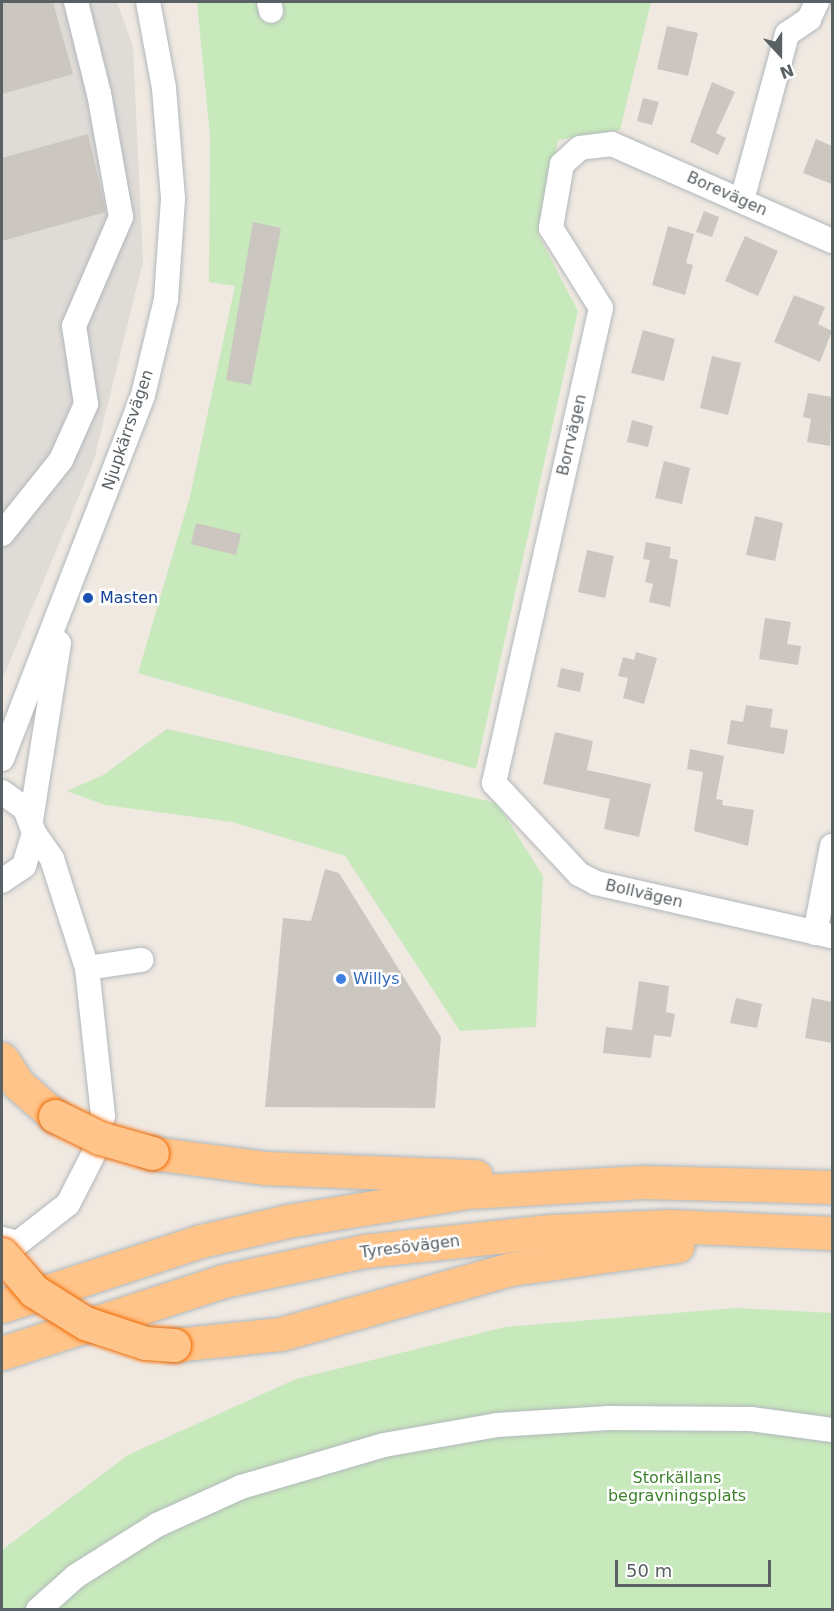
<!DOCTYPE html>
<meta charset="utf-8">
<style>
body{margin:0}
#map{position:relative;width:834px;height:1611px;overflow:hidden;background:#efe9e2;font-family:"DejaVu Sans",sans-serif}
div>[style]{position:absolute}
.industrial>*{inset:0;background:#dfdbd7}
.green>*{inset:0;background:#c7e9bc}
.building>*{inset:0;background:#ccc6c1}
.roads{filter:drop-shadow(0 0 2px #b3b8bb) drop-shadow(0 0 2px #b3b8bb)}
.minor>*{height:24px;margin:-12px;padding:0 12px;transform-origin:12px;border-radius:12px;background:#fff}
.highway>*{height:33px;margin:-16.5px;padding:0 16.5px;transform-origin:16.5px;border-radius:16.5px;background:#ffc489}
.bridges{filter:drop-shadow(0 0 2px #f16a00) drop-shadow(0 0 2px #f16a00)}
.highway-bridge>*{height:33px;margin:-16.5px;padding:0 16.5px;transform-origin:16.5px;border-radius:16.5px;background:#ffc489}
.dots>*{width:16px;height:16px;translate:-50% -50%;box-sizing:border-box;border:3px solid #fff;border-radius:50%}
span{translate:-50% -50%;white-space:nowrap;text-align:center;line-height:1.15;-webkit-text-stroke:5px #fff;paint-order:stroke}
.street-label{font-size:16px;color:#5a6165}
.transit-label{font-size:16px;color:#164399}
.left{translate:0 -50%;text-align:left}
.shop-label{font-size:16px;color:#366cbe}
.park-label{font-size:16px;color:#3d822c}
.frame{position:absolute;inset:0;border:3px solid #5a6165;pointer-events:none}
.north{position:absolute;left:750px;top:24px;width:60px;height:60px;-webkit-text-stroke:4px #fff;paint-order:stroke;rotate:159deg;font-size:16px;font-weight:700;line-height:24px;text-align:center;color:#5a6165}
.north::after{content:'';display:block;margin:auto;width:21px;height:27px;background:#5a6165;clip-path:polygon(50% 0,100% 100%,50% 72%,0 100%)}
.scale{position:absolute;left:615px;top:1560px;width:156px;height:27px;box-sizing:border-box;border:3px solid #5a6165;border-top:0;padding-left:8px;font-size:18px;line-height:21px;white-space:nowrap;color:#5a6165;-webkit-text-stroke:4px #fff;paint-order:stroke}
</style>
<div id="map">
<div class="industrial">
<div style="clip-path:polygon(2px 2px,117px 2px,133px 47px,143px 262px,94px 460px,2px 680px)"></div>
</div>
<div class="green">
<div style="clip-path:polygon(197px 2px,651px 2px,620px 130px,558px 140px,538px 234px,578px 311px,476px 769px,138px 673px,190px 496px,235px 286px,209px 282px,210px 136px)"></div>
<div style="clip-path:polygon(167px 729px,497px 803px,543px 876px,536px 1027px,460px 1031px,345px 856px,232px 822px,105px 805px,67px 791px,103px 775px)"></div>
<div style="clip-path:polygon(736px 1308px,832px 1313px,832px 1609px,2px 1610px,2px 1550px,128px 1455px,296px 1379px,505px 1327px)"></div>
</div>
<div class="building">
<div style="clip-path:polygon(2px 2px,53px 2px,73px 74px,2px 94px)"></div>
<div style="clip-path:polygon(667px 26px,698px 33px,688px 76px,657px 69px)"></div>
<div style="clip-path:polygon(712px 82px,735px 92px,716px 133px,726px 138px,718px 155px,690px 142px)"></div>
<div style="clip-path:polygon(643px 98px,659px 102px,652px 125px,637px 121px)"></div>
<div style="clip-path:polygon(88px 134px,106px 212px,2px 241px,2px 158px)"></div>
<div style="clip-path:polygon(816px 139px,832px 146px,832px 184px,803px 173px)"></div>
<div style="clip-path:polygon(704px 211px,719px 217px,712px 237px,696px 232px)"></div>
<div style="clip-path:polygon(253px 222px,281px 228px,251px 385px,226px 380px)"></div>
<div style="clip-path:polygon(668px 226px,694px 234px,686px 263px,693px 265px,685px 295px,652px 285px)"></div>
<div style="clip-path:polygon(745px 236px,778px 251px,758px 296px,725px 281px)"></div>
<div style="clip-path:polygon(794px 295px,825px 307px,818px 324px,832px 331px,820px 362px,774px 342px)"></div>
<div style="clip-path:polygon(643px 330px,675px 339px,664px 381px,631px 373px)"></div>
<div style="clip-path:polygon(712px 356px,741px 363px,728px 415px,700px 408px)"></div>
<div style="clip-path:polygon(808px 393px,832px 397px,830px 446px,807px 442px,811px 419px,803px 417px)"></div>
<div style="clip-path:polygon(632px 420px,653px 426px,648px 447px,627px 442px)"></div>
<div style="clip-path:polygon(664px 461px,690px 468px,682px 504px,655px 498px)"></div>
<div style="clip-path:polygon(755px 516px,783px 523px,775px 561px,746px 555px)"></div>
<div style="clip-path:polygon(196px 523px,241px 534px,236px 555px,191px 544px)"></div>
<div style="clip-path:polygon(646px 542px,671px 547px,669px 558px,678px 560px,670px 607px,649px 602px,653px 584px,645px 582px,650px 560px,643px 559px)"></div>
<div style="clip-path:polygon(587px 550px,614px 556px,605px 598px,578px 592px)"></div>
<div style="clip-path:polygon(765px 618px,791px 622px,787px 644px,801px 646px,798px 665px,759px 659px)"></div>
<div style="clip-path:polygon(636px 652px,657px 658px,644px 704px,623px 698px,628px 678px,618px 676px,623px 657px,634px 660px)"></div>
<div style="clip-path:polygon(561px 668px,584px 673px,580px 692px,557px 687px)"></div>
<div style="clip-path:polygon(746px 705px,773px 709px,770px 727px,788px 730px,784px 754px,727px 744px,731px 720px,743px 722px)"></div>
<div style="clip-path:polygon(555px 732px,593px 741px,587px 770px,651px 784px,639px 837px,604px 829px,610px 799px,543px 784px)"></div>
<div style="clip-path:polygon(690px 749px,724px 756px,716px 799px,723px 800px,722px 805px,754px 810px,748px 846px,694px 831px,703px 772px,687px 769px)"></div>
<div style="clip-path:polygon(325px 869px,339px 873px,441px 1037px,435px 1108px,265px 1107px,283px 918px,311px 921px)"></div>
<div style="clip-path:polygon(639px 981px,669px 986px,666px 1012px,675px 1014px,671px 1037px,654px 1035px,651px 1058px,603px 1053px,606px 1027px,632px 1030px)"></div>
<div style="clip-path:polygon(736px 998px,762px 1004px,757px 1028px,730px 1023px)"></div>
<div style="clip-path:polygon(812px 998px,832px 1002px,832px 1043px,805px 1038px)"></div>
</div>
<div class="roads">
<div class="minor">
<div style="left:269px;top:2px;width:9px;rotate:77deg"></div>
<div style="left:742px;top:200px;width:172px;rotate:-74.8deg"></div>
<div style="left:787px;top:34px;width:27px;rotate:-34deg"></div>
<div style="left:809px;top:19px;width:19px;rotate:-65deg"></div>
<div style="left:832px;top:241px;width:240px;rotate:-156.2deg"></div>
<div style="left:612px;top:144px;width:32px;rotate:173deg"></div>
<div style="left:580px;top:148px;width:24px;rotate:138deg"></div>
<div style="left:562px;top:164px;width:65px;rotate:99.8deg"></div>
<div style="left:551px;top:228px;width:94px;rotate:58deg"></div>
<div style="left:601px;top:308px;width:487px;rotate:102.7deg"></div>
<div style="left:494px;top:783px;width:125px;rotate:47deg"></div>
<div style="left:579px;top:874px;width:19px;rotate:28deg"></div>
<div style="left:596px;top:883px;width:242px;rotate:12.7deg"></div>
<div style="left:2px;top:534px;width:95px;rotate:-51.4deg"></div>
<div style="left:61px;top:460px;width:61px;rotate:-65.9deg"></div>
<div style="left:86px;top:404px;width:79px;rotate:-98.7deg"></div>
<div style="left:74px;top:326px;width:119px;rotate:-66.7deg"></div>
<div style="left:121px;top:217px;width:125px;rotate:-100.1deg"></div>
<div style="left:99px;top:94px;width:95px;rotate:-104deg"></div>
<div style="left:2px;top:759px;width:390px;rotate:-68.8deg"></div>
<div style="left:143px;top:395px;width:99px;rotate:-76.5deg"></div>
<div style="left:166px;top:299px;width:101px;rotate:-86deg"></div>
<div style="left:173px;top:198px;width:110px;rotate:-94.7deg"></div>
<div style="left:164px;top:88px;width:87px;rotate:-100.5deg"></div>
<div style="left:2px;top:792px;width:29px;rotate:36deg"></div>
<div style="left:25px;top:809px;width:26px;rotate:69deg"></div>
<div style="left:34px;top:833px;width:34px;rotate:107deg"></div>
<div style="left:24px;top:866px;width:27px;rotate:146deg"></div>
<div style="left:31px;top:820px;width:179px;rotate:-81deg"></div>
<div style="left:34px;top:833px;width:32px;rotate:55deg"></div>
<div style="left:52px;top:859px;width:114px;rotate:72.2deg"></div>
<div style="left:87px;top:968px;width:149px;rotate:83.8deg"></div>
<div style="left:815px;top:933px;width:89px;rotate:-78.9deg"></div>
<div style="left:87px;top:968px;width:55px;rotate:-8.4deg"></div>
<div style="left:2px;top:1239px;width:16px;rotate:14deg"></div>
<div style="left:18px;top:1243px;width:63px;rotate:-38deg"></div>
<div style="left:68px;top:1204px;width:59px;rotate:-63deg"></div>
<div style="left:38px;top:1610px;width:51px;rotate:-41.8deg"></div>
<div style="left:76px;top:1576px;width:96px;rotate:-32.2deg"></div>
<div style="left:157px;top:1525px;width:92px;rotate:-24.3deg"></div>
<div style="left:241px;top:1487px;width:149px;rotate:-16.4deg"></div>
<div style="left:384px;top:1445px;width:115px;rotate:-10deg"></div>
<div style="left:497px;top:1425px;width:112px;rotate:-3.6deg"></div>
<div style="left:609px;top:1418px;width:142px;rotate:0.4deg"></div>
<div style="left:751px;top:1419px;width:82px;rotate:7.7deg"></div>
</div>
<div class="highway">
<div style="left:2px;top:1059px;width:31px;rotate:57deg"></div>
<div style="left:19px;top:1085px;width:48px;rotate:40.7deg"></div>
<div style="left:152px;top:1153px;width:113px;rotate:7.6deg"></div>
<div style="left:264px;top:1168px;width:212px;rotate:2.2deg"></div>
<div style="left:2px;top:1306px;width:209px;rotate:-18.1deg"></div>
<div style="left:201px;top:1241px;width:89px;rotate:-12.9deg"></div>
<div style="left:288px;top:1221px;width:182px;rotate:-9.2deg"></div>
<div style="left:468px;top:1192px;width:175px;rotate:-3.3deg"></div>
<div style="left:643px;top:1182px;width:189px;rotate:1.5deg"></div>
<div style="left:174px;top:1345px;width:108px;rotate:-5.9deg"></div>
<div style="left:281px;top:1334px;width:239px;rotate:-15.8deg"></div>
<div style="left:511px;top:1269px;width:168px;rotate:-7.9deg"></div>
<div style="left:2px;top:1353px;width:232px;rotate:-18deg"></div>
<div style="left:223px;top:1281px;width:144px;rotate:-12deg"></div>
<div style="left:364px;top:1251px;width:188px;rotate:-6.1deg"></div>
<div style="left:551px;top:1231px;width:120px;rotate:-2.4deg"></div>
<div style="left:671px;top:1226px;width:161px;rotate:2.5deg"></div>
</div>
</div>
<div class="bridges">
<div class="highway-bridge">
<div style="left:55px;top:1116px;width:50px;rotate:26.1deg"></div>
<div style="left:100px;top:1138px;width:54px;rotate:16.1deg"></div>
<div style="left:2px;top:1254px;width:49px;rotate:49.1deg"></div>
<div style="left:34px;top:1291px;width:60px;rotate:32.1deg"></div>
<div style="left:85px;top:1323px;width:63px;rotate:18.4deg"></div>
<div style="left:145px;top:1343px;width:29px;rotate:4deg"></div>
</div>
</div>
<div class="dots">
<div style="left:88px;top:598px;background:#1a4fb4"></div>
<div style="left:341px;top:979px;background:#3f7fe0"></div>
</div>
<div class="street-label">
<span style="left:727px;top:194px;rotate:24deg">Borevägen</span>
<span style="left:128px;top:430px;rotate:-71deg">Njupkärrsvägen</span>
<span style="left:572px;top:435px;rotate:-77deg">Borrvägen</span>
<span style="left:644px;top:894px;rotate:13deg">Bollvägen</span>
<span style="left:410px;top:1247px;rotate:-7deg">Tyresövägen</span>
</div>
<div class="transit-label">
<span class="left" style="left:100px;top:598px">Masten</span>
</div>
<div class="shop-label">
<span class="left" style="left:353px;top:979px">Willys</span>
</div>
<div class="park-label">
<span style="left:677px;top:1487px">Storkällans<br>begravningsplats</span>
</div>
<div class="frame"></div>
<div class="north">N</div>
<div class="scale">50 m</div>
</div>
